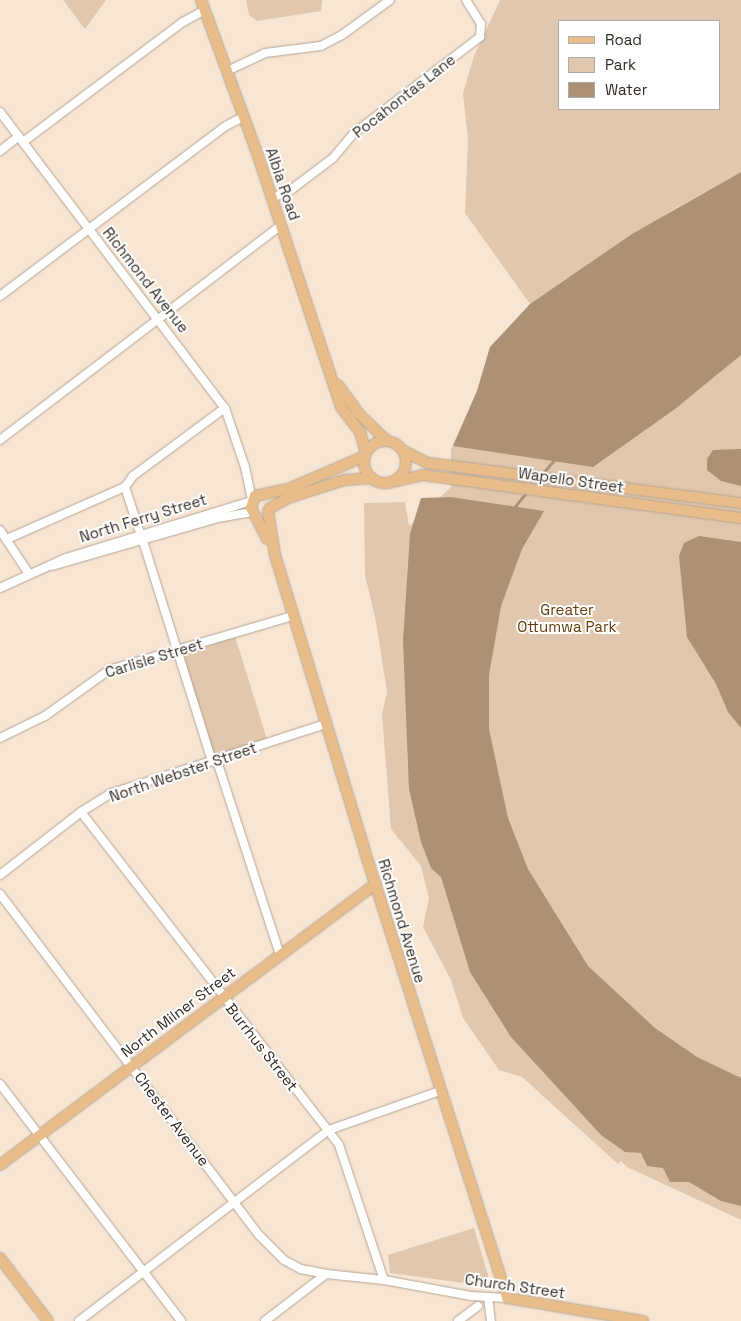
<!DOCTYPE html>
<style>
body{margin:0}
#map{position:relative;width:741px;height:1321px;overflow:hidden;background:#f8e6d4;font-family:"Space Grotesk",sans-serif}
div>[style]{position:absolute}
.green>*{inset:0;background:#e0c7ad}
.water>*{inset:0;background:#ac9175}
.stream>*{height:2.5px;margin:-1.25px;padding:0 1.25px;transform-origin:1.25px;border-radius:1.25px;background:#ac9175}
.roads{filter:drop-shadow(0 0 1px #b5a493) drop-shadow(0 0 1px #b5a493)}
.minor>*{height:8px;margin:-4px;padding:0 4px;transform-origin:4px;border-radius:4px;background:#fff}
.major>*{height:10px;margin:-5px;padding:0 5px;transform-origin:5px;border-radius:5px;background:#e8bd89}
.major>.ring{margin:-5px;padding:0;box-sizing:content-box;background:none;border:10px solid #e8bd89;border-radius:50%}
span{translate:-50% -50%;white-space:nowrap;text-align:center;line-height:1.15;-webkit-text-stroke:4px #fff;paint-order:stroke}
.street-label{font-size:15px;color:#312a23}
.park-label{font-size:15px;color:#643d0b}
.legend{position:absolute;left:558px;top:20px;width:162px;height:90px;box-sizing:border-box;background:#fff;border:1px solid #adaaa7;margin:0;padding:6px 9px;list-style:none;font-size:15px;color:#312a23}
.legend li{display:flex;align-items:center;gap:10px;height:25px}
.legend b{width:25px;border:1px solid #adaaa7}
</style>
<div id="map">
<div class="green">
<div style="clip-path:polygon(63px 0,106px 0,85px 29px)"></div>
<div style="clip-path:polygon(246px 0,322px 0,321px 11px,257px 21px,249px 15px)"></div>
<div style="clip-path:polygon(evenodd,500px 0,741px 0,741px 172px,655px 220px,741px 175px,741px 1220px,627px 1167px,621px 1161px,618px 1164px,522px 1077px,499px 1070px,463px 1018px,451px 980px,423px 927px,429px 898px,421px 866px,391px 829px,382px 714px,387px 692px,376px 622px,365px 575px,364px 503px,405px 502px,409px 526px,451px 487px,451px 449px,477px 391px,490px 347px,549px 291px,530px 304px,465px 213px,468px 140px,463px 93px,474px 56px,500px 0,560px 21px,720px 21px,720px 109px,560px 109px,560px 21px)"></div>
<div style="clip-path:polygon(234px 633px,267px 739px,212px 761px,177px 651px)"></div>
<div style="clip-path:polygon(474px 1228px,488px 1275px,485px 1286px,390px 1273px,388px 1255px)"></div>
</div>
<div class="water">
<div style="clip-path:polygon(741px 172px,741px 355px,675px 409px,593px 467px,453px 446px,477px 391px,490px 347px,530px 304px,632px 234px)"></div>
<div style="clip-path:polygon(741px 449px,741px 486px,721px 481px,707px 470px,707px 459px,713px 450px)"></div>
<div style="clip-path:polygon(451px 497px,544px 511px,522px 549px,501px 606px,489px 675px,489px 729px,508px 818px,528px 869px,588px 966px,655px 1028px,697px 1057px,741px 1078px,741px 1206px,721px 1201px,689px 1182px,670px 1182px,663px 1168px,647px 1166px,641px 1153px,625px 1152px,601px 1135px,511px 1037px,470px 972px,441px 877px,431px 868px,421px 842px,409px 789px,403px 641px,410px 534px,421px 498px)"></div>
<div style="clip-path:polygon(699px 536px,741px 542px,741px 728px,728px 712px,716px 684px,687px 637px,679px 556px,684px 543px)"></div>
</div>
<div class="stream">
<div style="left:542px;top:474px;width:21px;rotate:-49deg"></div>
<div style="left:513px;top:509px;width:22px;rotate:-51deg"></div>
</div>
<div class="roads">
<div class="minor">
<div style="left:227px;top:71px;width:42px;rotate:-25.3deg"></div>
<div style="left:265px;top:53px;width:56px;rotate:-7.1deg"></div>
<div style="left:321px;top:46px;width:24px;rotate:-28deg"></div>
<div style="left:342px;top:35px;width:59px;rotate:-36.1deg"></div>
<div style="left:0;top:112px;width:372px;rotate:52.8deg"></div>
<div style="left:225px;top:408px;width:62px;rotate:71.3deg"></div>
<div style="left:245px;top:467px;width:33px;rotate:78deg"></div>
<div style="left:23px;top:142px;width:200px;rotate:-36.9deg"></div>
<div style="left:183px;top:22px;width:25px;rotate:-29deg"></div>
<div style="left:0;top:151px;width:24px;rotate:-38deg"></div>
<div style="left:272px;top:198px;width:22px;rotate:-24deg"></div>
<div style="left:292px;top:189px;width:51px;rotate:-37.1deg"></div>
<div style="left:333px;top:158px;width:31px;rotate:-50deg"></div>
<div style="left:353px;top:134px;width:160px;rotate:-37.4deg"></div>
<div style="left:480px;top:37px;width:13px;rotate:-86deg"></div>
<div style="left:481px;top:24px;width:28px;rotate:-122deg"></div>
<div style="left:0;top:296px;width:281px;rotate:-37deg"></div>
<div style="left:224px;top:127px;width:21px;rotate:-28deg"></div>
<div style="left:0;top:440px;width:354px;rotate:-37.4deg"></div>
<div style="left:125px;top:487px;width:52px;rotate:71.9deg"></div>
<div style="left:0;top:530px;width:53px;rotate:56.6deg"></div>
<div style="left:7px;top:539px;width:129px;rotate:-23.8deg"></div>
<div style="left:125px;top:487px;width:14px;rotate:-54deg"></div>
<div style="left:133px;top:476px;width:114px;rotate:-36.5deg"></div>
<div style="left:143px;top:541px;width:231px;rotate:72.6deg"></div>
<div style="left:52px;top:566px;width:173px;rotate:-16.1deg"></div>
<div style="left:218px;top:518px;width:36px;rotate:-10deg"></div>
<div style="left:0;top:588px;width:72px;rotate:-24.4deg"></div>
<div style="left:66px;top:558px;width:194px;rotate:-17.1deg"></div>
<div style="left:0;top:738px;width:50px;rotate:-26.1deg"></div>
<div style="left:45px;top:716px;width:79px;rotate:-35.7deg"></div>
<div style="left:109px;top:670px;width:192px;rotate:-16.4deg"></div>
<div style="left:217px;top:761px;width:204px;rotate:72deg"></div>
<div style="left:81px;top:812px;width:421px;rotate:52.2deg"></div>
<div style="left:339px;top:1145px;width:142px;rotate:71.6deg"></div>
<div style="left:0;top:875px;width:103px;rotate:-37.9deg"></div>
<div style="left:81px;top:812px;width:36px;rotate:-32deg"></div>
<div style="left:112px;top:793px;width:225px;rotate:-17.9deg"></div>
<div style="left:0;top:894px;width:428px;rotate:52.8deg"></div>
<div style="left:259px;top:1235px;width:35px;rotate:45deg"></div>
<div style="left:284px;top:1260px;width:19px;rotate:28deg"></div>
<div style="left:301px;top:1269px;width:25px;rotate:11deg"></div>
<div style="left:326px;top:1274px;width:58px;rotate:5.9deg"></div>
<div style="left:384px;top:1280px;width:88px;rotate:10.4deg"></div>
<div style="left:471px;top:1296px;width:36px;rotate:3deg"></div>
<div style="left:0;top:1084px;width:298px;rotate:52.6deg"></div>
<div style="left:488px;top:1297px;width:24px;rotate:83deg"></div>
<div style="left:79px;top:1321px;width:315px;rotate:-37.4deg"></div>
<div style="left:329px;top:1130px;width:118px;rotate:-19.4deg"></div>
<div style="left:265px;top:1321px;width:77px;rotate:-37.6deg"></div>
<div style="left:458px;top:1321px;width:25px;rotate:-37deg"></div>
</div>
<div class="major">
<div style="left:201px;top:0;width:166px;rotate:69.9deg"></div>
<div style="left:258px;top:156px;width:264px;rotate:71.7deg"></div>
<div style="left:341px;top:407px;width:31px;rotate:53deg"></div>
<div style="left:360px;top:432px;width:22px;rotate:74deg"></div>
<div style="left:338px;top:385px;width:34px;rotate:54deg"></div>
<div style="left:358px;top:413px;width:40px;rotate:44deg"></div>
<div class="ring" style="left:364px;top:441px;width:32px;height:32px"></div>
<div style="left:404px;top:451px;width:27px;rotate:27deg"></div>
<div style="left:428px;top:463px;width:316px;rotate:7.3deg"></div>
<div style="left:397px;top:481px;width:27px;rotate:-13deg"></div>
<div style="left:423px;top:475px;width:321px;rotate:7.7deg"></div>
<div style="left:270px;top:508px;width:21px;rotate:-29deg"></div>
<div style="left:288px;top:498px;width:59px;rotate:-17.8deg"></div>
<div style="left:344px;top:480px;width:26px;rotate:-4deg"></div>
<div style="left:268px;top:511px;width:45px;rotate:81deg"></div>
<div style="left:275px;top:555px;width:310px;rotate:73.1deg"></div>
<div style="left:365px;top:852px;width:468px;rotate:72.3deg"></div>
<div style="left:507px;top:1298px;width:138px;rotate:9.6deg"></div>
<div style="left:267px;top:539px;width:35px;rotate:-117deg"></div>
<div style="left:251px;top:508px;width:13px;rotate:-72deg"></div>
<div style="left:255px;top:496px;width:34px;rotate:-12deg"></div>
<div style="left:288px;top:489px;width:84px;rotate:-23.2deg"></div>
<div style="left:0;top:1165px;width:469px;rotate:-36.8deg"></div>
<div style="left:0;top:1258px;width:79px;rotate:52.7deg"></div>
</div>
</div>
<div class="street-label">
<span style="left:404px;top:96px;rotate:-38deg">Pocahontas Lane</span>
<span style="left:283px;top:184px;rotate:71deg">Albia Road</span>
<span style="left:146px;top:280px;rotate:52deg">Richmond Avenue</span>
<span style="left:571px;top:480px;rotate:8deg">Wapello Street</span>
<span style="left:143px;top:518px;rotate:-17deg">North Ferry Street</span>
<span style="left:154px;top:658px;rotate:-17deg">Carlisle Street</span>
<span style="left:183px;top:772px;rotate:-19deg">North Webster Street</span>
<span style="left:402px;top:921px;rotate:73deg">Richmond Avenue</span>
<span style="left:178px;top:1012px;rotate:-37deg">North Milner Street</span>
<span style="left:262px;top:1047px;rotate:52deg">Burrhus Street</span>
<span style="left:172px;top:1119px;rotate:53deg">Chester Avenue</span>
<span style="left:515px;top:1286px;rotate:8deg">Church Street</span>
</div>
<div class="park-label">
<span style="left:567px;top:618px">Greater<br>Ottumwa Park</span>
</div>
<ul class="legend">
<li><b style="height:6px;background:#e8bd89"></b>Road</li>
<li><b style="height:14px;background:#e0c7ad"></b>Park</li>
<li><b style="height:14px;background:#ac9175"></b>Water</li>
</ul>
</div>
